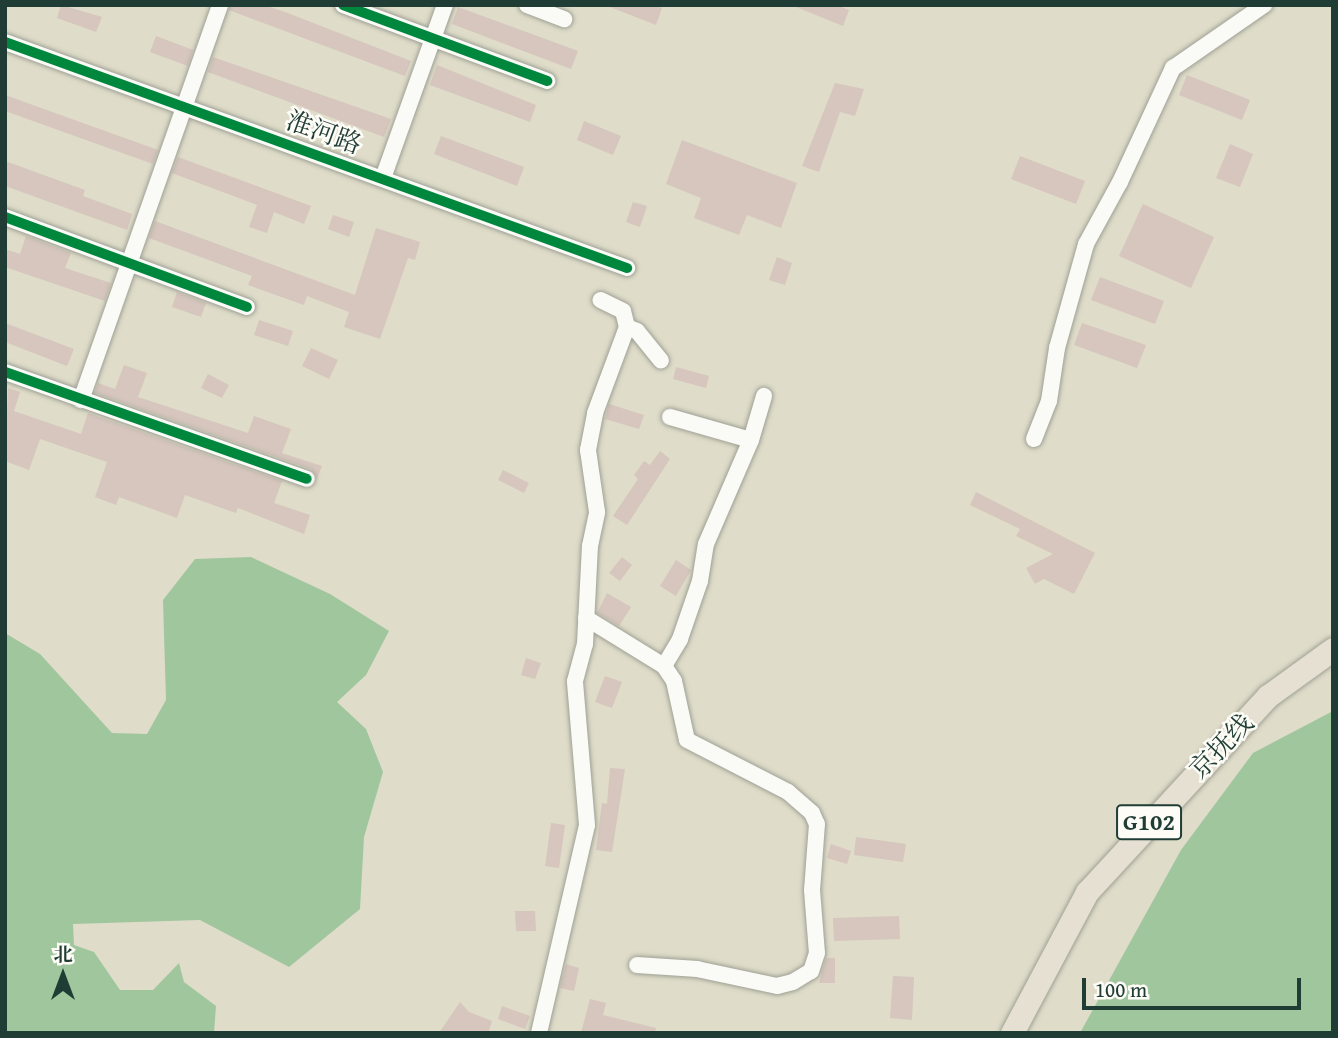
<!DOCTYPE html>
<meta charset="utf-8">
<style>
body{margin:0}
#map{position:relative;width:1338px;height:1038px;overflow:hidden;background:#dfdcc9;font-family:"Gentium Book Plus","Noto Serif SC",serif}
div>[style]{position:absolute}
.forest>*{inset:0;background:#a0c69e}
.building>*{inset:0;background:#d6c6bd}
.roads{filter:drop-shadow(0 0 2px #9fa195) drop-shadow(0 0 2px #9fa195)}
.minor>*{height:16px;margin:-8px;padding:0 8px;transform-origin:8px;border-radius:8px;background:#fafaf7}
.highway>*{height:23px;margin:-11.5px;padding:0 11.5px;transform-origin:11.5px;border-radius:11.5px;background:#e6e0d2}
.cycleway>*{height:10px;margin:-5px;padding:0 5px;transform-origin:5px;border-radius:5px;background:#00873e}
span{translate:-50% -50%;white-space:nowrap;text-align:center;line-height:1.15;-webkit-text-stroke:5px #fdfcf7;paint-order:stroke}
.shield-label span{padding:2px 5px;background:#fdfcf7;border:2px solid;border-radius:5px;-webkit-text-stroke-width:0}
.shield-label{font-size:24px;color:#1f3d34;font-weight:700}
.street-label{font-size:26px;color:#1f3d34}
.frame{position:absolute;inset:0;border:7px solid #1f3d34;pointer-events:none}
.north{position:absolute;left:28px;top:940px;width:70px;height:70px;-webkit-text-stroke:5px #fdfcf7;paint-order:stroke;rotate:0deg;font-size:19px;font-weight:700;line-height:28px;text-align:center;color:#1f3d34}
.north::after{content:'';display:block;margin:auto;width:24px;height:32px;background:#1f3d34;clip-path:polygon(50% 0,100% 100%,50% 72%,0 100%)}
.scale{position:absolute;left:1082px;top:978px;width:219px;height:32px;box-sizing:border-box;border:4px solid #1f3d34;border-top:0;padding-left:9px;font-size:21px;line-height:24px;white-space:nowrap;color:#1f3d34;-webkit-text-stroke:5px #fdfcf7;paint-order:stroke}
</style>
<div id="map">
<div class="forest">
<div style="clip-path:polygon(251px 557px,330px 594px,389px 631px,366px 675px,337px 702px,366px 729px,383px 772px,364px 837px,360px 909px,289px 967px,200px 920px,73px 924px,74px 945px,94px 952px,120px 990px,153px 990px,179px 963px,184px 982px,216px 1006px,214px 1033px,5px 1033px,5px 633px,40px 654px,112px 733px,147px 734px,166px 700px,163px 600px,195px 559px)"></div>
<div style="clip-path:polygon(1333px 711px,1333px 1033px,1080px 1033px,1181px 850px,1253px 753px)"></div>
</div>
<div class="building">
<div style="clip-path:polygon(61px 5px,102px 17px,96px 32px,57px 18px)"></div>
<div style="clip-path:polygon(230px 5px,264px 5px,285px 12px,411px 61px,405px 76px,229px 10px)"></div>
<div style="clip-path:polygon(605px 5px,654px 5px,662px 8px,656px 25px)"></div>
<div style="clip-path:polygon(791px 5px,836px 5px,849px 10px,843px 26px)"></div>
<div style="clip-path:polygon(458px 7px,578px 51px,571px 69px,452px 24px)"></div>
<div style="clip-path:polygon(156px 36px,193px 50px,188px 66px,150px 52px)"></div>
<div style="clip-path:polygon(213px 57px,391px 119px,384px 137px,208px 72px)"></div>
<div style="clip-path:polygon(437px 65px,536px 105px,530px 122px,430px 85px)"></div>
<div style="clip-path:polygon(1187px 75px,1250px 100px,1242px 120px,1179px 95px)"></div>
<div style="clip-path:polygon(835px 83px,864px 89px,855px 116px,840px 112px,819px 172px,802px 166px)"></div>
<div style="clip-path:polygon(5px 95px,158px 150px,153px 164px,5px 111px)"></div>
<div style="clip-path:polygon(584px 121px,621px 136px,613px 155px,577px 140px)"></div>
<div style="clip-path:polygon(441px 136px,524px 167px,517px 186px,434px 154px)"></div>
<div style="clip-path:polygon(682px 140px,797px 183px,781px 228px,747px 215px,739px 235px,694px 218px,701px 198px,666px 184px)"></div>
<div style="clip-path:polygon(1230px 144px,1253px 154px,1240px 187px,1216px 178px)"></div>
<div style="clip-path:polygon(1020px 156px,1085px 181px,1076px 204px,1011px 179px)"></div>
<div style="clip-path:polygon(178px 157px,311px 206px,304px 224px,274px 212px,267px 233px,249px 227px,257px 205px,172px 173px)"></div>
<div style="clip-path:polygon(5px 161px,85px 190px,83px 196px,132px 214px,127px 230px,5px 186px)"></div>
<div style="clip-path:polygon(633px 202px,647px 206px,640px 227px,626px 222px)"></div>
<div style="clip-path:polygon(1143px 204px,1214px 237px,1191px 288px,1119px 256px)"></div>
<div style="clip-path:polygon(333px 215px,354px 222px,349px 237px,328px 229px)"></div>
<div style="clip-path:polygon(155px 221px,355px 295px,376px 228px,420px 242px,415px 260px,408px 258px,380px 339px,344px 327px,349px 312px,307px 296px,304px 305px,248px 285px,252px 276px,149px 238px)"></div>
<div style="clip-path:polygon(26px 236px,71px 253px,65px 268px,111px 283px,105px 301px,5px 267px,5px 249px,20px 254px)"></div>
<div style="clip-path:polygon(777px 257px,792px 263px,785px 285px,769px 280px)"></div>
<div style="clip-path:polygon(1100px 277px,1164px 301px,1155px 324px,1091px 300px)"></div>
<div style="clip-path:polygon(177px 292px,206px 303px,201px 317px,172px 307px)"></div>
<div style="clip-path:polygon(259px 320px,293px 331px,288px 346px,254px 335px)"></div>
<div style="clip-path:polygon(5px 323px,74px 349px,67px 366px,5px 342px)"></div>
<div style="clip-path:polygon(1082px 323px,1146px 345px,1137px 368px,1074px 345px)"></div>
<div style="clip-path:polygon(311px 348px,338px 360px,329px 379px,302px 366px)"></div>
<div style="clip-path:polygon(124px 365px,147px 373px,138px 397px,248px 433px,254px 416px,291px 429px,282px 453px,322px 466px,317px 479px,311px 469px,95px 393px,98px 383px,115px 389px)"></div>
<div style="clip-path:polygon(676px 367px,709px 376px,706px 388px,673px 379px)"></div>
<div style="clip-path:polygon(208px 374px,229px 385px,222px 398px,201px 388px)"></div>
<div style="clip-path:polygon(8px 388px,20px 392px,14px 411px,81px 434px,88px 413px,282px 481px,274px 503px,310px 515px,304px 534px,238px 508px,236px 513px,185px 495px,177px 518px,119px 497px,116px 505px,95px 497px,107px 462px,40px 439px,29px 470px,5px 461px)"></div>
<div style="clip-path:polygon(609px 404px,644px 415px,639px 429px,605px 419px)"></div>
<div style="clip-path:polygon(660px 451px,670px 459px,627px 525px,613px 516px,638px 479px,634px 475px,644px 461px,650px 465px)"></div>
<div style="clip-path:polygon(503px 470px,529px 483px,524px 493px,498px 480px)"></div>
<div style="clip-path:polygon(976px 492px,1095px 553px,1074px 594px,1044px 579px,1035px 584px,1026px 568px,1053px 554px,1016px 536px,1020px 529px,970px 505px)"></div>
<div style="clip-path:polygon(622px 557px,632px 565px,620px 581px,609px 573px)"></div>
<div style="clip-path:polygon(676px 560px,691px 570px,676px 596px,660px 586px)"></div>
<div style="clip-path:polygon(607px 593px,631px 607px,619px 626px,597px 613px)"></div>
<div style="clip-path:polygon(526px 658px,541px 663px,535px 679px,521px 675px)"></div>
<div style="clip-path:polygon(605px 676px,622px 682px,612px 708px,595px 702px)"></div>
<div style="clip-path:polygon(610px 768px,625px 769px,612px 852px,596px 850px,602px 803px,607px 804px)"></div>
<div style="clip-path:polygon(551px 823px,565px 825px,559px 868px,545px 866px)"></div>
<div style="clip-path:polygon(856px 837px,906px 844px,903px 862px,854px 855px)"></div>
<div style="clip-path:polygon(831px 844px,851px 851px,847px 864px,827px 858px)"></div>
<div style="clip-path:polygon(515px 911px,535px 911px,536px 931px,516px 931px)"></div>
<div style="clip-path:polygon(899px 916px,900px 939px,834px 941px,833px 918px)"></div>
<div style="clip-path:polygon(826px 958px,835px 958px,835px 983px,819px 983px)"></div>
<div style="clip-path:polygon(566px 964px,579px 968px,574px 991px,560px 988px)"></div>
<div style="clip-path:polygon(893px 976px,914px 977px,912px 1020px,890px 1018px)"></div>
<div style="clip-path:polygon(590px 999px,606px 1003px,603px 1015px,656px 1028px,655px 1033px,581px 1033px)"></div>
<div style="clip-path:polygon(460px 1002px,469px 1012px,492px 1021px,488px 1033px,439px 1033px)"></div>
<div style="clip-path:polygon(502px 1006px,530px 1016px,525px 1029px,498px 1019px)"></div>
</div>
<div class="roads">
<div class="minor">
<div style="left:343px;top:5px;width:218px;rotate:20.4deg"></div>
<div style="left:527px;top:5px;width:40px;rotate:21deg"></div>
<div style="left:5px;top:42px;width:662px;rotate:19.97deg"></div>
<div style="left:383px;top:178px;width:184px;rotate:-70.3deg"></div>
<div style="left:5px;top:217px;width:258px;rotate:20.4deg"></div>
<div style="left:627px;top:327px;width:11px;rotate:22deg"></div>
<div style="left:637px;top:331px;width:38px;rotate:51deg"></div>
<div style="left:5px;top:372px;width:320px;rotate:19.5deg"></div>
<div style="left:81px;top:400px;width:419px;rotate:-70.6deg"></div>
<div style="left:670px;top:417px;width:84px;rotate:15.9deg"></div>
<div style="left:1034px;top:439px;width:41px;rotate:-68.5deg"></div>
<div style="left:1049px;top:401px;width:54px;rotate:-81.4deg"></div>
<div style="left:1057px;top:348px;width:108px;rotate:-74.4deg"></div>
<div style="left:1086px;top:244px;width:71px;rotate:-61.3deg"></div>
<div style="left:1120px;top:182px;width:126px;rotate:-65.1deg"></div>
<div style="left:1173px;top:68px;width:111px;rotate:-34.7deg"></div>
<div style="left:586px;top:618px;width:92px;rotate:31.6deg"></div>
<div style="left:664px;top:666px;width:18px;rotate:56deg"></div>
<div style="left:674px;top:681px;width:60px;rotate:77.6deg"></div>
<div style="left:687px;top:740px;width:114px;rotate:27.2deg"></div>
<div style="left:788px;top:792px;width:32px;rotate:41deg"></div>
<div style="left:812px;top:813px;width:12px;rotate:66deg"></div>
<div style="left:817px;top:824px;width:66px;rotate:94.3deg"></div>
<div style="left:812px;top:890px;width:63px;rotate:85.5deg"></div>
<div style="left:817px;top:953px;width:19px;rotate:108deg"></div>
<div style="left:811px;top:971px;width:21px;rotate:149deg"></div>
<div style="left:793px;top:982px;width:16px;rotate:166deg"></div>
<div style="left:777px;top:986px;width:82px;rotate:-168deg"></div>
<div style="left:697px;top:969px;width:60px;rotate:-176.2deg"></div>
<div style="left:664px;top:666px;width:31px;rotate:-59deg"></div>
<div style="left:680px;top:639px;width:61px;rotate:-71deg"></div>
<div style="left:700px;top:581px;width:37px;rotate:-81deg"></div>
<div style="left:706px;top:544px;width:113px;rotate:-66.6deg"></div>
<div style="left:751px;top:440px;width:46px;rotate:-73.5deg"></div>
<div style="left:539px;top:1033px;width:213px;rotate:-77deg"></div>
<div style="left:587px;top:825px;width:144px;rotate:-94.8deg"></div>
<div style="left:575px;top:681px;width:38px;rotate:-75deg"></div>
<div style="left:585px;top:644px;width:98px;rotate:-87.1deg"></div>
<div style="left:590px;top:546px;width:35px;rotate:-78deg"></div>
<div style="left:597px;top:512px;width:63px;rotate:-98.3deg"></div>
<div style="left:588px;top:450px;width:38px;rotate:-79deg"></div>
<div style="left:595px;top:413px;width:92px;rotate:-69.6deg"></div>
<div style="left:627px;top:327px;width:16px;rotate:-104deg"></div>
<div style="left:623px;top:311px;width:25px;rotate:-154deg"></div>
</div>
<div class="highway">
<div style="left:1012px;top:1033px;width:160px;rotate:-62deg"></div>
<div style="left:1087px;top:892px;width:267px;rotate:-47.3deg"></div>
<div style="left:1268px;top:696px;width:80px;rotate:-35.9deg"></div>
</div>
</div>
<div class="cycleway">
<div style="left:343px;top:5px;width:218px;rotate:20.4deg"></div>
<div style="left:5px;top:42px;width:662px;rotate:19.97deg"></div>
<div style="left:5px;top:217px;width:258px;rotate:20.4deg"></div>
<div style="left:5px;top:372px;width:320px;rotate:19.5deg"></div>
</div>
<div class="shield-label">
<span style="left:1149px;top:822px">G102</span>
</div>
<div class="street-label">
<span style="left:324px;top:132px;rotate:20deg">淮河路</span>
<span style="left:1221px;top:746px;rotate:-46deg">京抚线</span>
</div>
<div class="frame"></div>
<div class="north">北</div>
<div class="scale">100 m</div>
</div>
